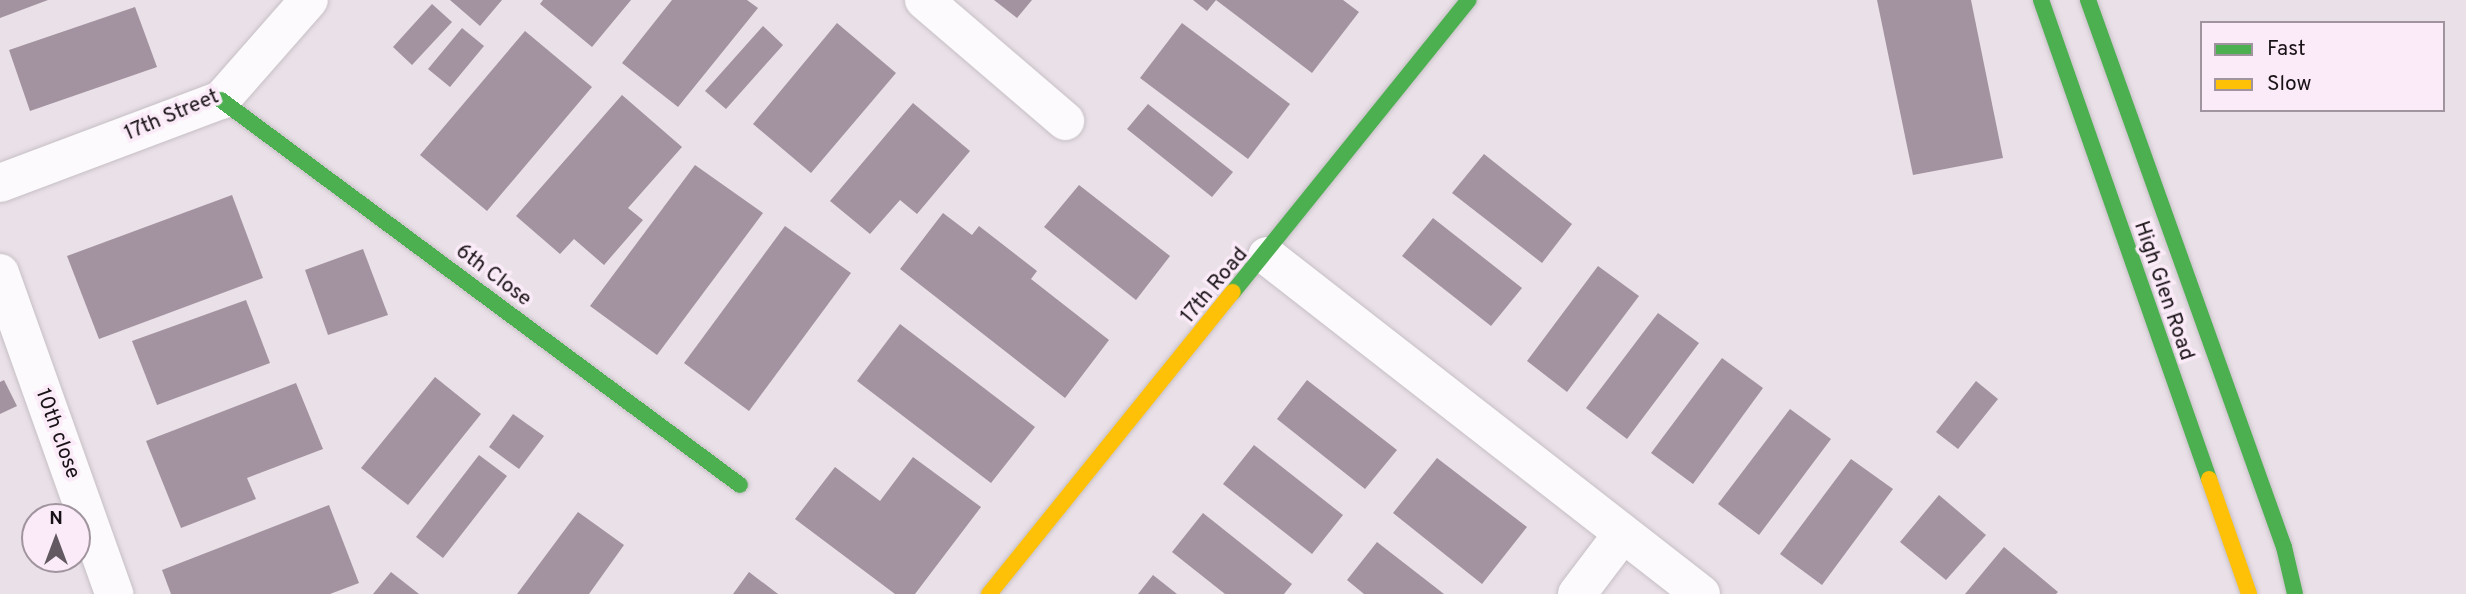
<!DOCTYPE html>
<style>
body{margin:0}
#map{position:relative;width:2466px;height:594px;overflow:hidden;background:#eae1e8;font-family:Overpass,sans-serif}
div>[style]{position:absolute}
.building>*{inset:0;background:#a392a0}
.roads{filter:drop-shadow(0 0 2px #c6bfc5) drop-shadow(0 0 2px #c6bfc5)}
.street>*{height:38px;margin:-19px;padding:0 19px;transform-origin:19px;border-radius:19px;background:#fcfafc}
.fast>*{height:16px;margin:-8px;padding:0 8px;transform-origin:8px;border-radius:8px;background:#4caf50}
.slow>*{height:16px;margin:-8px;padding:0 8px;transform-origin:8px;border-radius:8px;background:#ffc107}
span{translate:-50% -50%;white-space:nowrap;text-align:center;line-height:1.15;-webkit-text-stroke:7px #fbeaf8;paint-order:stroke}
.street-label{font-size:21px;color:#181216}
.legend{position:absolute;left:2200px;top:21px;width:245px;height:91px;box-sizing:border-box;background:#fbeaf8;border:2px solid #a0949e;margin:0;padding:9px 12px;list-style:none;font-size:21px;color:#181216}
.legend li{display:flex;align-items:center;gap:14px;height:35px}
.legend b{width:35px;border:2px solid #a0949e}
.north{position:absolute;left:21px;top:503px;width:70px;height:70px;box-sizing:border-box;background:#fbeaf8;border:2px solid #a0949e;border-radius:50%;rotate:0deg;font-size:19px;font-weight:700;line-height:28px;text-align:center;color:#181216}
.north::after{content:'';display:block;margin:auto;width:24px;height:32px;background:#625a60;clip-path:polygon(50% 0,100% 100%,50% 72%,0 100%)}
</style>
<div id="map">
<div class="building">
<div style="clip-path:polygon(0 0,48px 0,0 18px)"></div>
<div style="clip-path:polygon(450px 0,502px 0,480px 26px)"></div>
<div style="clip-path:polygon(543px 0,631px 0,592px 47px,540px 4px)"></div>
<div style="clip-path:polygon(672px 0,747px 0,758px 8px,678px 107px,622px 63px)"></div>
<div style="clip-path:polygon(994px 0,1032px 0,1017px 18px)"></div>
<div style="clip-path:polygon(1193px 0,1216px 0,1207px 11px)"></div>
<div style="clip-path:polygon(1216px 0,1343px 0,1359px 12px,1312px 73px)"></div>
<div style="clip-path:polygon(1877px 0,1971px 0,2003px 158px,1913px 175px)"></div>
<div style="clip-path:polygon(432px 4px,452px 22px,412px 65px,393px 47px)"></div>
<div style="clip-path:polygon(135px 7px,157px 67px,30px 111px,9px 50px)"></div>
<div style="clip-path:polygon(837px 23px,896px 73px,811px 173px,753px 124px)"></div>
<div style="clip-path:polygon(1182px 23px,1290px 104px,1248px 159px,1140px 78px)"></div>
<div style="clip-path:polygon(763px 26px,783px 45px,726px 109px,705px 91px)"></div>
<div style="clip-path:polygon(462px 28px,484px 46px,450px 87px,428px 69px)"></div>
<div style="clip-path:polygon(525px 31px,592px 87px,487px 211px,420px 155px)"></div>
<div style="clip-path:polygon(622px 95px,682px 147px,628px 208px,643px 220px,604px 265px,574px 239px,560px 254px,516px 216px)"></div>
<div style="clip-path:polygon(913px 103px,970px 151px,917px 214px,900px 200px,870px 234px,830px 201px)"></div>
<div style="clip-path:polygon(1148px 104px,1233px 172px,1212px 197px,1127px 129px)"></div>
<div style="clip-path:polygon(1484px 154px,1572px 224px,1542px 263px,1452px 193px)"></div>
<div style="clip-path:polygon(695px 165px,763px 213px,657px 355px,590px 306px)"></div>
<div style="clip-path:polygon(1079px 185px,1170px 256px,1136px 300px,1044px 227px)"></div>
<div style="clip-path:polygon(232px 195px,263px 278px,99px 339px,67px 256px)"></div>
<div style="clip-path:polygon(943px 213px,972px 235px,979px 226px,1037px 271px,1031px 279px,1109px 340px,1065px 398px,900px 269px)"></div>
<div style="clip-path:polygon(1433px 218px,1522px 288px,1491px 326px,1402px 256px)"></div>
<div style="clip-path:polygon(785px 226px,851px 273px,749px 411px,684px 363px)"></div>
<div style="clip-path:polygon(363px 249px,388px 315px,328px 335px,305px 270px)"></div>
<div style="clip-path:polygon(1598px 266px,1639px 296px,1567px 392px,1527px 361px)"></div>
<div style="clip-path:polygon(246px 300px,270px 363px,157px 405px,132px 341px)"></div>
<div style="clip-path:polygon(1658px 313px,1699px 343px,1627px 439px,1586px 408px)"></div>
<div style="clip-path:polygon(900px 324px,1035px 427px,991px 483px,857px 381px)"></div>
<div style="clip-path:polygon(1722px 358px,1763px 388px,1693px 484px,1651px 453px)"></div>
<div style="clip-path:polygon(435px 377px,481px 414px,408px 505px,361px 468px)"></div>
<div style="clip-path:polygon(4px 380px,17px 406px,0 414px,0 382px)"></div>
<div style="clip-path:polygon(1307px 380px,1397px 450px,1365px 489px,1277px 419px)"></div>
<div style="clip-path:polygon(1976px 381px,1998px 399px,1958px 449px,1936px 432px)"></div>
<div style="clip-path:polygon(296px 383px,323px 449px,247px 478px,256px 499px,181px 528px,146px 441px)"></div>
<div style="clip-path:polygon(1790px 409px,1831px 439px,1759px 535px,1718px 504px)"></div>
<div style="clip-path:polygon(513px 414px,544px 436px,519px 469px,489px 447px)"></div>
<div style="clip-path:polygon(1254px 445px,1343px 515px,1312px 554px,1223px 484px)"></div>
<div style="clip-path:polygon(479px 455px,507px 476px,443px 558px,416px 537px)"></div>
<div style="clip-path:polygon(913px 457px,981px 507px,915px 594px,895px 594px,795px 519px,835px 467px,880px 501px)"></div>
<div style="clip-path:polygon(1437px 458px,1527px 527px,1482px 584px,1393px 513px)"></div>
<div style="clip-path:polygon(1851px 459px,1893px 489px,1822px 585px,1780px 554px)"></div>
<div style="clip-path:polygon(1939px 495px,1986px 535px,1946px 580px,1900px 542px)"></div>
<div style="clip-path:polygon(329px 505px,359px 583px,330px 594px,171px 594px,162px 570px)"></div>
<div style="clip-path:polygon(578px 512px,624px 545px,589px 594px,517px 594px)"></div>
<div style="clip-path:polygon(1203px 513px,1292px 584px,1284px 594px,1225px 594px,1172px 552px)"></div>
<div style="clip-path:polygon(1377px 542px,1444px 594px,1364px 594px,1347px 580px)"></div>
<div style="clip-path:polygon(2004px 547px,2058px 592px,2056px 594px,1965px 594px)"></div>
<div style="clip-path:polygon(391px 572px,419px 594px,373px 594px)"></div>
<div style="clip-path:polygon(749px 572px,778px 594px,733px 594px)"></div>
<div style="clip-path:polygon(1153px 575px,1177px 594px,1138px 594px)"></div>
</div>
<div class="roads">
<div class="street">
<div style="left:924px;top:0;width:186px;rotate:40.6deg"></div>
<div style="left:0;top:183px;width:236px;rotate:-20.6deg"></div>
<div style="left:221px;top:100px;width:133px;rotate:-48.7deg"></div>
<div style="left:1267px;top:256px;width:550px;rotate:37.91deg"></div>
<div style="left:0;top:273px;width:341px;rotate:70.4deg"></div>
<div style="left:1577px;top:594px;width:73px;rotate:-52.8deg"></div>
</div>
<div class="fast">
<div style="left:2041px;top:0;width:508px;rotate:70.67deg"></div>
<div style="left:2088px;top:0;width:581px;rotate:70.29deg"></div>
<div style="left:2284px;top:547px;width:48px;rotate:76.8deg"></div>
<div style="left:221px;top:100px;width:646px;rotate:36.57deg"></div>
<div style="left:1233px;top:292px;width:375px;rotate:-51.1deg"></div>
</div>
<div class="slow">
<div style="left:2209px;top:479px;width:122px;rotate:70.8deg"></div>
<div style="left:989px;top:594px;width:388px;rotate:-51.1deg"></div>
</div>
</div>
<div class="street-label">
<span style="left:172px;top:116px;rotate:-23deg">17th Street</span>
<span style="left:493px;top:276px;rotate:37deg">6th Close</span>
<span style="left:1215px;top:286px;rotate:-50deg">17th Road</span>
<span style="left:2163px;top:291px;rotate:71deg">High Glen Road</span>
<span style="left:57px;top:434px;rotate:70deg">10th close</span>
</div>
<ul class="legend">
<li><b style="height:9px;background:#4caf50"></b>Fast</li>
<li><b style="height:9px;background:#ffc107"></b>Slow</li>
</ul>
<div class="north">N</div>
</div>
